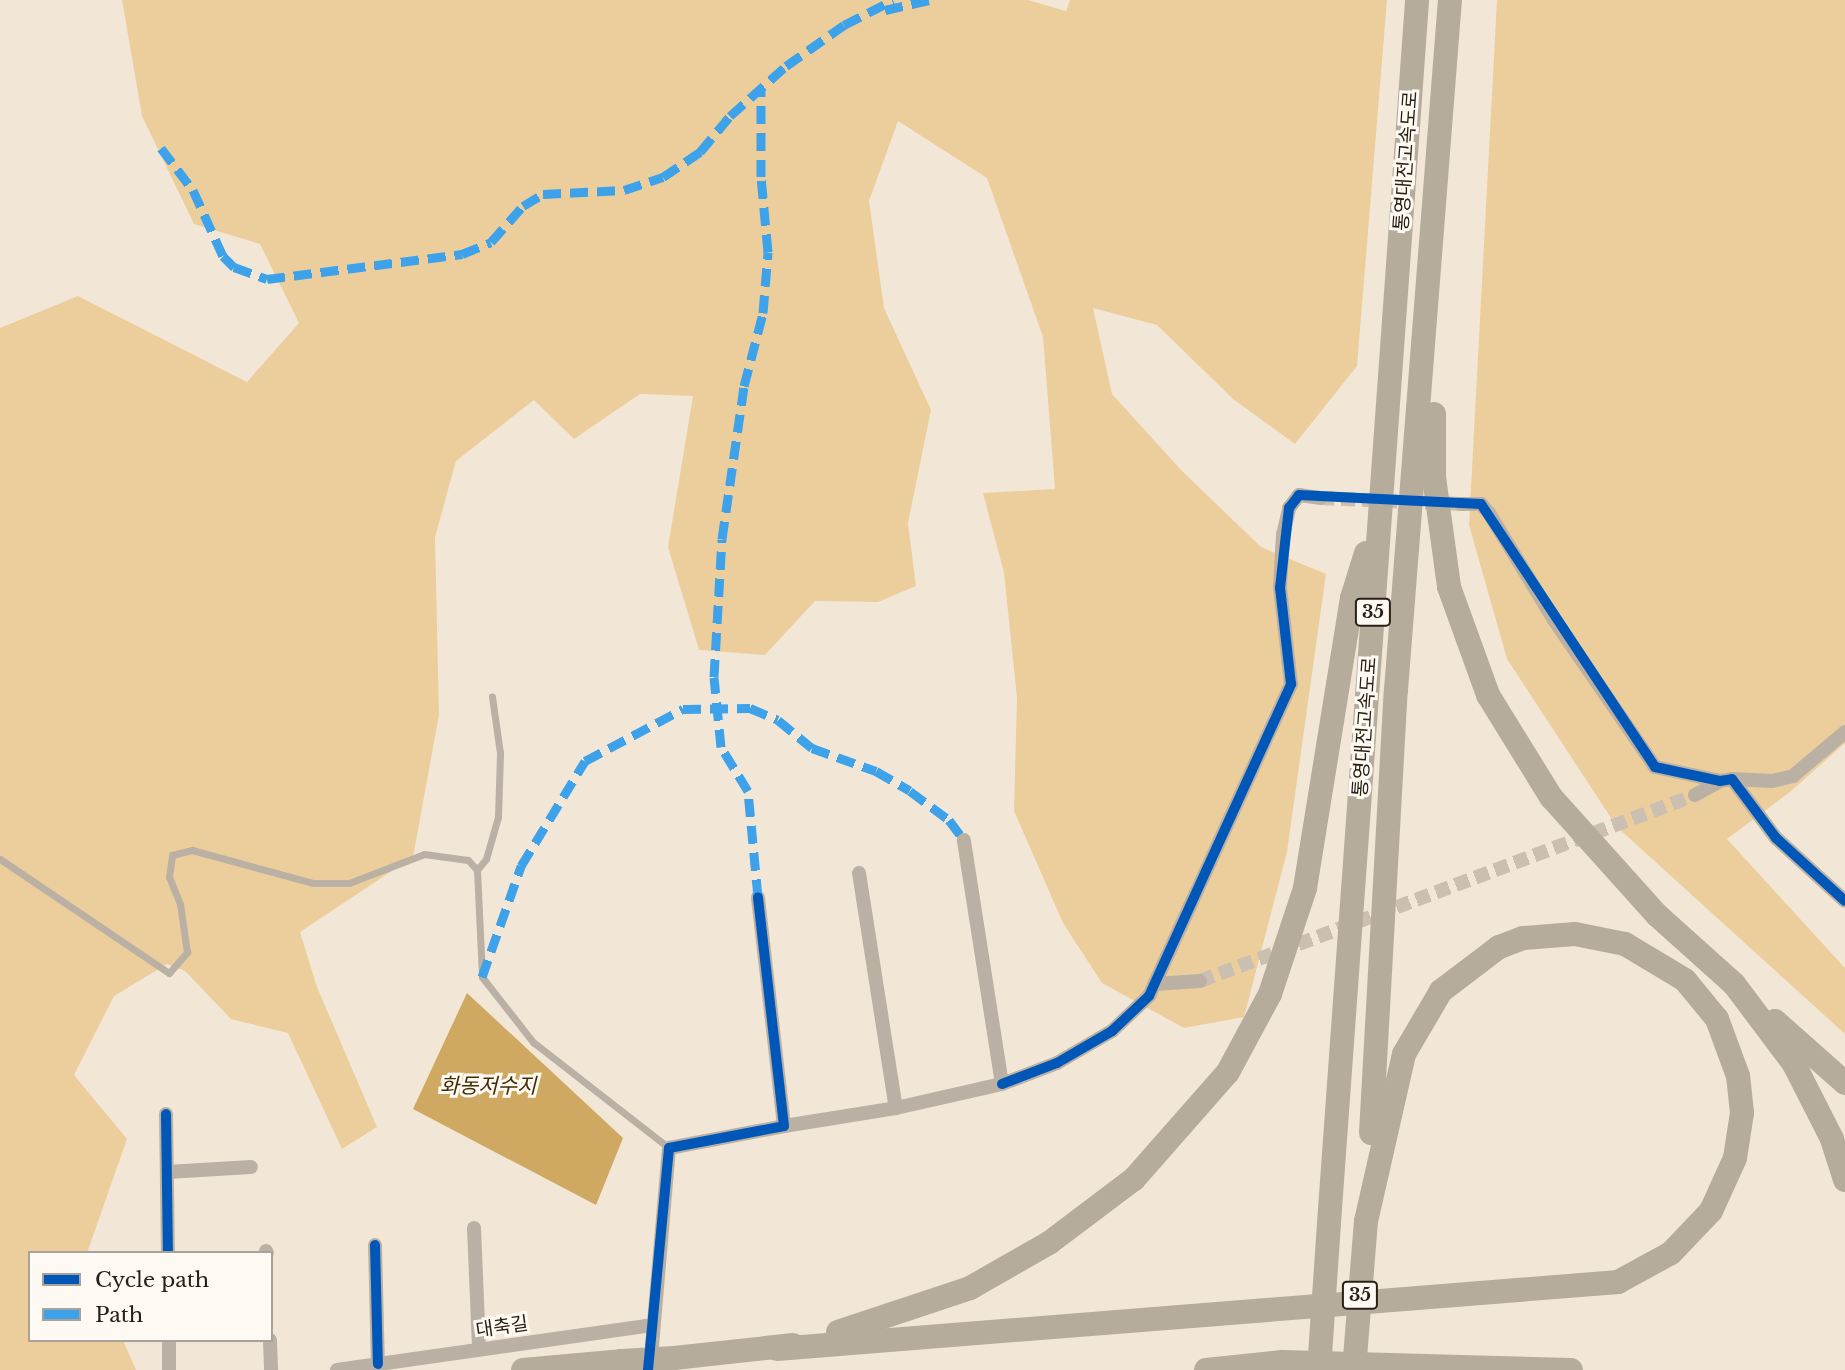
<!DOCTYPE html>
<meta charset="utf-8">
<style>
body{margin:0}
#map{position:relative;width:1845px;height:1370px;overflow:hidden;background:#f2e7d7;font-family:"Libre Baskerville","Noto Sans KR",serif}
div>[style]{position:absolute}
.green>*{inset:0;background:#ecce9d}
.water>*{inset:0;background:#cfa961}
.street-tunnel>*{height:14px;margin-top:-7px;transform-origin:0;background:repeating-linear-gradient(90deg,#cabfb0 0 14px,transparent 0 21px)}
.lane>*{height:7px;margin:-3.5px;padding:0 3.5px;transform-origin:3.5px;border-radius:3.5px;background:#bab1a4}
.street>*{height:14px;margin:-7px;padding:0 7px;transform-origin:7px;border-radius:7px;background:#bab1a4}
.highway>*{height:24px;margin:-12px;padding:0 12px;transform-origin:12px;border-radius:12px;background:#b6ac9c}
.highway-bridge>*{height:24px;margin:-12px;padding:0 12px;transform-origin:12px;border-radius:12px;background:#b6ac9c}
.quiet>*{height:9px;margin-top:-4.5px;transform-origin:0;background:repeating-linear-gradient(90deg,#3ea2ea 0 18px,transparent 0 27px)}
.cycleway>*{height:10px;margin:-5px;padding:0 5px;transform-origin:5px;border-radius:5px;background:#0057b8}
span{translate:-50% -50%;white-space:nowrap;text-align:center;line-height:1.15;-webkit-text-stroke:6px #fefaf3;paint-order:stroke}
.shield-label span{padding:2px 5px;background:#fefaf3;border:2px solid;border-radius:5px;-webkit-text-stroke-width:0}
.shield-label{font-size:18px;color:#282015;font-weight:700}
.street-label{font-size:19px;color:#282015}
.water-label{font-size:21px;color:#412d04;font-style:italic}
.legend{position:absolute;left:28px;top:1251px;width:245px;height:91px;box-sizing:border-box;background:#fefaf3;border:2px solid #a8a39a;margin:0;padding:9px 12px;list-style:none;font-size:21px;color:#282015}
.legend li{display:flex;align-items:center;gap:14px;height:35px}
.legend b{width:35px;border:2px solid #a8a39a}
</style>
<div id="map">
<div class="green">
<div style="clip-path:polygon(122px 0,1028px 0,1066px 11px,1070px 0,1387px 0,1357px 366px,1295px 444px,1233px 399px,1157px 325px,1093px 308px,1112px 394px,1182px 471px,1261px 547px,1326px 574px,1287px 852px,1244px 1017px,1184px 1028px,1102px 983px,1063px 923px,1014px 811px,1017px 698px,1004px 573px,983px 493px,1055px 489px,1043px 337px,987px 178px,898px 121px,869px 201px,884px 308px,931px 410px,908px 523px,916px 586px,878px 602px,815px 601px,765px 655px,699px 650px,668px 547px,693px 396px,640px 394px,574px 439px,534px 400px,456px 461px,435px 537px,439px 715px,413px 857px,300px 932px,317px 987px,377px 1127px,342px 1149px,288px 1033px,231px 1019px,185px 971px,167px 964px,114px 996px,74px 1075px,127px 1139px,87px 1253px,30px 1253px,30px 1340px,123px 1340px,136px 1370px,0 1370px,0 328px,78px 296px,247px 382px,299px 323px,260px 244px,194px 224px,142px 116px)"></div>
<div style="clip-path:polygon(1497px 0,1845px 0,1845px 743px,1790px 792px,1727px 839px,1845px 968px,1845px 1034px,1617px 827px,1507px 659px,1469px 525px)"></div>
</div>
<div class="water">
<div style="clip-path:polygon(467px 993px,623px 1138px,596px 1205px,413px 1109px)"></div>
</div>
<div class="street-tunnel">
<div style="left:1320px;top:498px;width:141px;rotate:2.4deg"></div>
<div style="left:1200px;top:981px;width:529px;rotate:-20.59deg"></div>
</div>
<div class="lane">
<div style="left:0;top:859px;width:204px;rotate:34deg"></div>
<div style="left:169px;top:973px;width:28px;rotate:-49deg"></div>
<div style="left:187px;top:952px;width:49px;rotate:-98.3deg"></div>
<div style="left:180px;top:904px;width:29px;rotate:-112deg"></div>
<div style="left:169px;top:877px;width:22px;rotate:-82deg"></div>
<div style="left:172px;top:855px;width:21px;rotate:-14deg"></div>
<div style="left:192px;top:850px;width:125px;rotate:15.3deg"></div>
<div style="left:313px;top:883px;width:36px"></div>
<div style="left:349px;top:883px;width:80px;rotate:-21.1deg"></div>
<div style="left:424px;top:854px;width:44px;rotate:7.8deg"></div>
<div style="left:468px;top:860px;width:13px;rotate:48deg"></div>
<div style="left:477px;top:870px;width:107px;rotate:87.3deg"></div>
<div style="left:482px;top:977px;width:83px;rotate:51.9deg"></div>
<div style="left:533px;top:1042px;width:172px;rotate:37.9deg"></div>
<div style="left:477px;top:870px;width:14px;rotate:-51deg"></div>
<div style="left:486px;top:859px;width:44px;rotate:-74.1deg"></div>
<div style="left:498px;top:817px;width:64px;rotate:-88.2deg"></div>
<div style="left:500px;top:753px;width:57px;rotate:-98.1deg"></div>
</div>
<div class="street">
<div style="left:1461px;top:504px;width:20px"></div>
<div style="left:1481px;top:504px;width:12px;rotate:48deg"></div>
<div style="left:1489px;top:513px;width:125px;rotate:58.7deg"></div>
<div style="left:1554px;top:620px;width:178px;rotate:55.5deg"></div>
<div style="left:1655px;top:767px;width:66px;rotate:12.2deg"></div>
<div style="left:1720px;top:781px;width:12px;rotate:-9deg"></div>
<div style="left:1732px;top:779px;width:74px;rotate:53.3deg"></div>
<div style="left:1776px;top:838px;width:93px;rotate:42.4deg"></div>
<div style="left:1732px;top:779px;width:40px;rotate:2.9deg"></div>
<div style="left:1772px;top:781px;width:22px;rotate:-13deg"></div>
<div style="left:1793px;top:776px;width:68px;rotate:-40.2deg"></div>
<div style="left:1695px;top:795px;width:29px;rotate:-29deg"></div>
<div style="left:859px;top:873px;width:238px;rotate:81.1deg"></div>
<div style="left:1154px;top:984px;width:46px;rotate:-3.7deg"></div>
<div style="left:1002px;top:1084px;width:59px;rotate:-20.9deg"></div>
<div style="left:1057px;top:1063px;width:64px;rotate:-30.2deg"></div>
<div style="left:1112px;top:1031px;width:51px;rotate:-43.4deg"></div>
<div style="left:1149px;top:996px;width:343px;rotate:-65.5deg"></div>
<div style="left:1291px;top:684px;width:97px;rotate:-96.5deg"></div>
<div style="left:1280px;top:588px;width:53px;rotate:-86.8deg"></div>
<div style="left:1283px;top:535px;width:28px;rotate:-77deg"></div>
<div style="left:1289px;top:508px;width:16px;rotate:-52deg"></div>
<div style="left:1299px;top:495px;width:21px;rotate:8deg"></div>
<div style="left:166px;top:1114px;width:139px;rotate:89.2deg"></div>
<div style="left:784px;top:1126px;width:113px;rotate:-9.1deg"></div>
<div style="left:896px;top:1108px;width:109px;rotate:-12.8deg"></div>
<div style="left:1002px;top:1084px;width:247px;rotate:-98.9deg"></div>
<div style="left:167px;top:1172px;width:84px;rotate:-3.4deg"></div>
<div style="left:474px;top:1228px;width:121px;rotate:87.6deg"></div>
<div style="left:375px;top:1245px;width:119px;rotate:88.6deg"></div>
<div style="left:266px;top:1251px;width:2px;rotate:63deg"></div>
<div style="left:169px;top:1340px;width:30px;rotate:90deg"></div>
<div style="left:270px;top:1340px;width:30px;rotate:88deg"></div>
<div style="left:652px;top:1346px;width:199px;rotate:-85.1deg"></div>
<div style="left:669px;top:1148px;width:117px;rotate:-10.8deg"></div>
<div style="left:784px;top:1126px;width:230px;rotate:-96.5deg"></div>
<div style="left:337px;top:1370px;width:318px;rotate:-8.1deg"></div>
</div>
<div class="highway">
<div style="left:1434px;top:414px;width:63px;rotate:90deg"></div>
<div style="left:1434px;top:477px;width:111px;rotate:82.2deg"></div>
<div style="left:1449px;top:587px;width:115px;rotate:70.1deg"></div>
<div style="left:1488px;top:695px;width:120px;rotate:58.3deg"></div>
<div style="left:1551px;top:797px;width:159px;rotate:48.1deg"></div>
<div style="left:1657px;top:915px;width:103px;rotate:41.9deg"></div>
<div style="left:1734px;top:984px;width:100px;rotate:53.1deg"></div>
<div style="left:1794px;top:1064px;width:84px;rotate:63.1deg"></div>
<div style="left:1832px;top:1139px;width:43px;rotate:72.4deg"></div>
<div style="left:1775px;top:1021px;width:94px;rotate:41.5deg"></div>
<div style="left:1371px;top:1133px;width:444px;rotate:-86.8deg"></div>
<div style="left:1396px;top:690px;width:692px;rotate:-85.53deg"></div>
<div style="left:1329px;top:1223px;width:1226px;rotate:-85.88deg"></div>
<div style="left:838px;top:1332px;width:139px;rotate:-18.4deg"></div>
<div style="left:970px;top:1288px;width:91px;rotate:-29.7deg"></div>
<div style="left:1049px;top:1243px;width:106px;rotate:-37deg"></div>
<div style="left:1134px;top:1179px;width:142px;rotate:-48.7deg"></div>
<div style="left:1228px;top:1072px;width:89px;rotate:-61.7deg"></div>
<div style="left:1270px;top:994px;width:112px;rotate:-71.7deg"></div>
<div style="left:1305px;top:888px;width:294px;rotate:-80.8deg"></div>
<div style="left:1352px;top:598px;width:47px;rotate:-72.7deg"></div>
<div style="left:777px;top:1349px;width:844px;rotate:-4.55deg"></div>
<div style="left:1618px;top:1282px;width:60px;rotate:-28.7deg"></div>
<div style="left:1671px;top:1253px;width:58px;rotate:-46.4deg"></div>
<div style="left:1711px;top:1211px;width:58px;rotate:-65.6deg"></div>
<div style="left:1735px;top:1158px;width:46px;rotate:-81.2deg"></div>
<div style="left:1742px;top:1113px;width:37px;rotate:-96deg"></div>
<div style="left:1738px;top:1076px;width:61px;rotate:-110.2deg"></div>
<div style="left:1717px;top:1019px;width:50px;rotate:-129.4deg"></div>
<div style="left:1685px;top:980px;width:70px;rotate:-149deg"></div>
<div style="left:1625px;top:944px;width:51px;rotate:-168.7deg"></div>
<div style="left:1575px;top:934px;width:52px;rotate:175.6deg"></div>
<div style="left:1523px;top:938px;width:26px;rotate:159deg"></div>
<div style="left:1499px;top:947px;width:73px;rotate:142.8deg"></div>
<div style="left:1441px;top:991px;width:73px;rotate:120.4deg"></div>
<div style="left:1404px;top:1054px;width:171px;rotate:102.8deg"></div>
<div style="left:674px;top:1358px;width:120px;rotate:-6.2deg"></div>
<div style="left:523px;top:1370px;width:98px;rotate:-5.2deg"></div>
<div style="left:1206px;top:1370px;width:76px;rotate:-6deg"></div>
<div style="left:1282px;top:1362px;width:289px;rotate:1.6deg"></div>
</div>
<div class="highway-bridge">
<div style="left:621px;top:1361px;width:53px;rotate:-3.2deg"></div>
<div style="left:1319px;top:1370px;width:147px;rotate:-86.1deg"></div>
<div style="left:1354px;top:1370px;width:149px;rotate:-85.4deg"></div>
</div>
<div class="quiet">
<div style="left:885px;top:10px;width:45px;rotate:-12.8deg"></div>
<div style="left:161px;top:148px;width:53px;rotate:52.7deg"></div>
<div style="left:193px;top:190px;width:72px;rotate:65.6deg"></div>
<div style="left:223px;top:256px;width:16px;rotate:45deg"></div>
<div style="left:234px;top:267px;width:35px;rotate:20deg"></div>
<div style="left:267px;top:279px;width:197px;rotate:-7.3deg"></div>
<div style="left:462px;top:254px;width:31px;rotate:-22deg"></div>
<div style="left:491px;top:242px;width:48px;rotate:-48.4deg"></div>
<div style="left:523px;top:206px;width:23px;rotate:-31deg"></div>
<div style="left:543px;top:194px;width:81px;rotate:-2.8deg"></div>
<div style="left:624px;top:190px;width:41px;rotate:-18.4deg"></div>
<div style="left:663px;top:177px;width:45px;rotate:-34deg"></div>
<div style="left:700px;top:152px;width:47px;rotate:-50.2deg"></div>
<div style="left:730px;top:116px;width:75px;rotate:-41.8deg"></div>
<div style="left:786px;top:66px;width:71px;rotate:-35.3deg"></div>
<div style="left:844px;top:25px;width:55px;rotate:-27deg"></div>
<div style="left:758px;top:897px;width:106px;rotate:-95.4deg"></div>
<div style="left:748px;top:791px;width:52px;rotate:-121.5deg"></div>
<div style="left:721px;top:747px;width:70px;rotate:-95.7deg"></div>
<div style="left:714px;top:677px;width:138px;rotate:-86.7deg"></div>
<div style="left:722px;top:539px;width:155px;rotate:-81.8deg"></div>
<div style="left:744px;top:386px;width:75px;rotate:-75.4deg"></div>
<div style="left:763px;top:313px;width:61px;rotate:-85.3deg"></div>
<div style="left:768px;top:252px;width:75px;rotate:-95.3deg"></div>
<div style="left:761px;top:177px;width:89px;rotate:-90deg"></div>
<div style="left:482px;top:977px;width:118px;rotate:-70.6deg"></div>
<div style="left:521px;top:866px;width:123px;rotate:-58.6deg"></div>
<div style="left:585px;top:761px;width:111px;rotate:-28deg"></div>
<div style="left:683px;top:709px;width:67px;rotate:-0.9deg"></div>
<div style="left:750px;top:708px;width:30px;rotate:23deg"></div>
<div style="left:778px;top:720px;width:44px;rotate:39.5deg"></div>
<div style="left:812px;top:748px;width:68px;rotate:19.8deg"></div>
<div style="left:876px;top:771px;width:39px;rotate:30deg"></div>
<div style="left:910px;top:791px;width:49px;rotate:36.6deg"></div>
<div style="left:949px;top:820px;width:25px;rotate:53deg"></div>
</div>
<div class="cycleway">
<div style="left:1002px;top:1084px;width:59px;rotate:-20.9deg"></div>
<div style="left:1057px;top:1063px;width:64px;rotate:-30.2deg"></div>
<div style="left:1112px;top:1031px;width:51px;rotate:-43.4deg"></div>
<div style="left:1149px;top:996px;width:343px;rotate:-65.5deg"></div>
<div style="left:1291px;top:684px;width:97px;rotate:-96.5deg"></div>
<div style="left:1280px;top:588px;width:81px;rotate:-83.6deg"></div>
<div style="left:1289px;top:508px;width:16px;rotate:-52deg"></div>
<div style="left:1299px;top:495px;width:182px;rotate:2.8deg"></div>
<div style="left:1481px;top:504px;width:315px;rotate:56.5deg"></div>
<div style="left:1655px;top:767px;width:66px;rotate:12.2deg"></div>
<div style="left:1720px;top:781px;width:12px;rotate:-9deg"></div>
<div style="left:1732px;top:779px;width:74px;rotate:53.3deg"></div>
<div style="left:1776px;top:838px;width:93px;rotate:42.4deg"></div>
<div style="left:166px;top:1114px;width:139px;rotate:89.2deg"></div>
<div style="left:375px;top:1245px;width:119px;rotate:88.6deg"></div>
<div style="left:648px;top:1370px;width:223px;rotate:-84.6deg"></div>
<div style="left:669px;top:1148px;width:117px;rotate:-10.8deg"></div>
<div style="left:784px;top:1126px;width:230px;rotate:-96.5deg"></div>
</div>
<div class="shield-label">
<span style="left:1373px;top:612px">35</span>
<span style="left:1360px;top:1295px">35</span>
</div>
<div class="street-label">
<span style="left:1406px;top:161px;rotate:-86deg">통영대전고속도로</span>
<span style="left:1365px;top:727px;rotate:-86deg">통영대전고속도로</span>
<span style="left:502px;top:1327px;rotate:-8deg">대축길</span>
</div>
<div class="water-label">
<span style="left:488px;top:1086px">화동저수지</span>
</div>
<ul class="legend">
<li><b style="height:9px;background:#0057b8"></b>Cycle path</li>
<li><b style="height:9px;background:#3ea2ea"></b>Path</li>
</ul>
</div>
